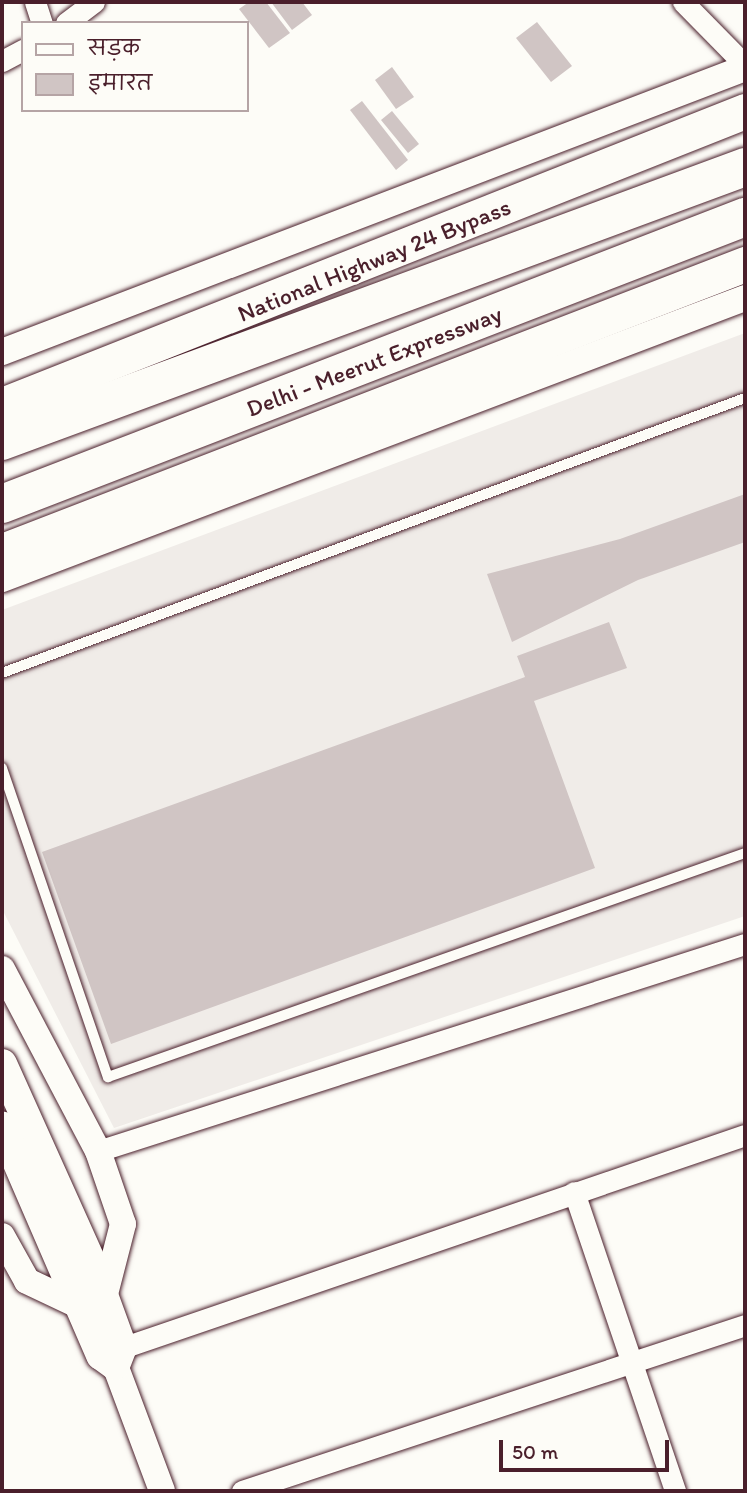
<!DOCTYPE html>
<meta charset="utf-8">
<style>
body{margin:0}
#map{position:relative;width:747px;height:1493px;overflow:hidden;background:#fdfcf7;font-family:Itim,"Playpen Sans Deva",sans-serif}
div>[style]{position:absolute}
.built>*{inset:0;background:#f0ece8}
.building>*{inset:0;background:#d0c5c4}
.roads{filter:drop-shadow(0 0 2px #4a1f2b) drop-shadow(0 0 2px #4a1f2b)}
.service>*{height:10px;margin:-5px;padding:0 5px;transform-origin:5px;border-radius:5px;background:#fdfcf7}
.minor>*{height:21px;margin:-10.5px;padding:0 10.5px;transform-origin:10.5px;border-radius:10.5px;background:#fdfcf7}
.tertiary>*{height:26px;margin:-13px;padding:0 13px;transform-origin:13px;border-radius:13px;background:#fdfcf7}
.secondary>*{height:30px;margin:-15px;padding:0 15px;transform-origin:15px;border-radius:15px;background:#fdfcf7}
.trunk>*{height:35px;margin:-17.5px;padding:0 17.5px;transform-origin:17.5px;border-radius:17.5px;background:#fdfcf7}
.motorway>*{height:38px;margin:-19px;padding:0 19px;transform-origin:19px;border-radius:19px;background:#fdfcf7}
span{translate:-50% -50%;white-space:nowrap;text-align:center;line-height:1.15;-webkit-text-stroke:5px #fdfcf7;paint-order:stroke}
.street-label{font-size:24px;color:#4a1f2b}
.frame{position:absolute;inset:0;border:4px solid #4a1f2b;pointer-events:none}
.legend{position:absolute;left:21px;top:21px;width:228px;height:91px;box-sizing:border-box;background:#fdfcf7;border:2px solid #b5a4a5;margin:0;padding:9px 12px;list-style:none;font-size:21px;color:#4a1f2b}
.legend li{display:flex;align-items:center;gap:14px;height:35px}
.legend b{width:35px;border:2px solid #b5a4a5}
.scale{position:absolute;left:499px;top:1440px;width:170px;height:32px;box-sizing:border-box;border:4px solid #4a1f2b;border-top:0;padding-left:9px;font-size:21px;line-height:24px;white-space:nowrap;color:#4a1f2b;-webkit-text-stroke:5px #fdfcf7;paint-order:stroke}
</style>
<div id="map">
<div class="built">
<div style="clip-path:polygon(745px 333px,745px 916px,114px 1128px,2px 909px,2px 610px)"></div>
</div>
<div class="building">
<div style="clip-path:polygon(249px 2px,266px 2px,290px 33px,269px 48px,239px 9px)"></div>
<div style="clip-path:polygon(271px 2px,302px 2px,312px 15px,292px 30px)"></div>
<div style="clip-path:polygon(537px 22px,572px 66px,551px 82px,516px 38px)"></div>
<div style="clip-path:polygon(392px 67px,414px 97px,396px 109px,375px 80px)"></div>
<div style="clip-path:polygon(362px 101px,408px 160px,396px 170px,350px 110px)"></div>
<div style="clip-path:polygon(392px 111px,419px 144px,408px 153px,381px 120px)"></div>
<div style="clip-path:polygon(745px 494px,745px 542px,638px 580px,512px 642px,487px 574px,620px 539px)"></div>
<div style="clip-path:polygon(609px 622px,627px 668px,534px 701px,595px 868px,111px 1044px,42px 852px,525px 677px,517px 656px)"></div>
</div>
<div class="roads">
<div class="service">
<div style="left:2px;top:673px;width:792px;rotate:-20.31deg"></div>
<div style="left:2px;top:768px;width:327px;rotate:71.1deg"></div>
<div style="left:108px;top:1077px;width:675px;rotate:-19.37deg"></div>
</div>
<div class="minor">
<div style="left:35px;top:2px;width:22px;rotate:72deg"></div>
<div style="left:683px;top:2px;width:88px;rotate:45.5deg"></div>
<div style="left:66px;top:23px;width:35px;rotate:-37deg"></div>
<div style="left:2px;top:61px;width:24px;rotate:-28deg"></div>
<div style="left:98px;top:1151px;width:679px;rotate:-17.74deg"></div>
<div style="left:574px;top:1192px;width:316px;rotate:71.3deg"></div>
<div style="left:110px;top:1352px;width:671px;rotate:-18.87deg"></div>
<div style="left:242px;top:1491px;width:530px;rotate:-18.26deg"></div>
</div>
<div class="tertiary">
<div style="left:2px;top:352px;width:795px;rotate:-20.92deg"></div>
<div style="left:2px;top:579px;width:794px;rotate:-20.72deg"></div>
<div style="left:2px;top:969px;width:206px;rotate:62.2deg"></div>
<div style="left:98px;top:1151px;width:77px;rotate:71.1deg"></div>
<div style="left:123px;top:1224px;width:76px;rotate:104.4deg"></div>
<div style="left:2px;top:1236px;width:51px;rotate:60.9deg"></div>
<div style="left:27px;top:1281px;width:59px;rotate:25.3deg"></div>
<div style="left:115px;top:1365px;width:134px;rotate:69.5deg"></div>
</div>
<div class="secondary">
<div style="left:2px;top:1064px;width:217px;rotate:65.8deg"></div>
<div style="left:91px;top:1262px;width:90px;rotate:70deg"></div>
<div style="left:122px;top:1347px;width:19px;rotate:111deg"></div>
<div style="left:115px;top:1365px;width:17px;rotate:-144deg"></div>
<div style="left:101px;top:1355px;width:249px;rotate:-113.4deg"></div>
</div>
<div class="trunk">
<div style="left:2px;top:405px;width:799px;rotate:-21.59deg"></div>
<div style="left:2px;top:551px;width:797px;rotate:-21.12deg"></div>
</div>
<div class="motorway">
<div style="left:2px;top:441px;width:792px;rotate:-20.24deg"></div>
<div style="left:2px;top:504px;width:797px;rotate:-21.12deg"></div>
</div>
</div>
<div class="street-label">
<span style="left:374px;top:260px;rotate:-22deg">National Highway 24 Bypass</span>
<span style="left:374px;top:361px;rotate:-21deg">Delhi - Meerut Expressway</span>
</div>
<div class="frame"></div>
<ul class="legend">
<li><b style="height:9px;background:#fdfcf7"></b>सड़क</li>
<li><b style="height:19px;background:#d0c5c4"></b>इमारत</li>
</ul>
<div class="scale">50 m</div>
</div>
